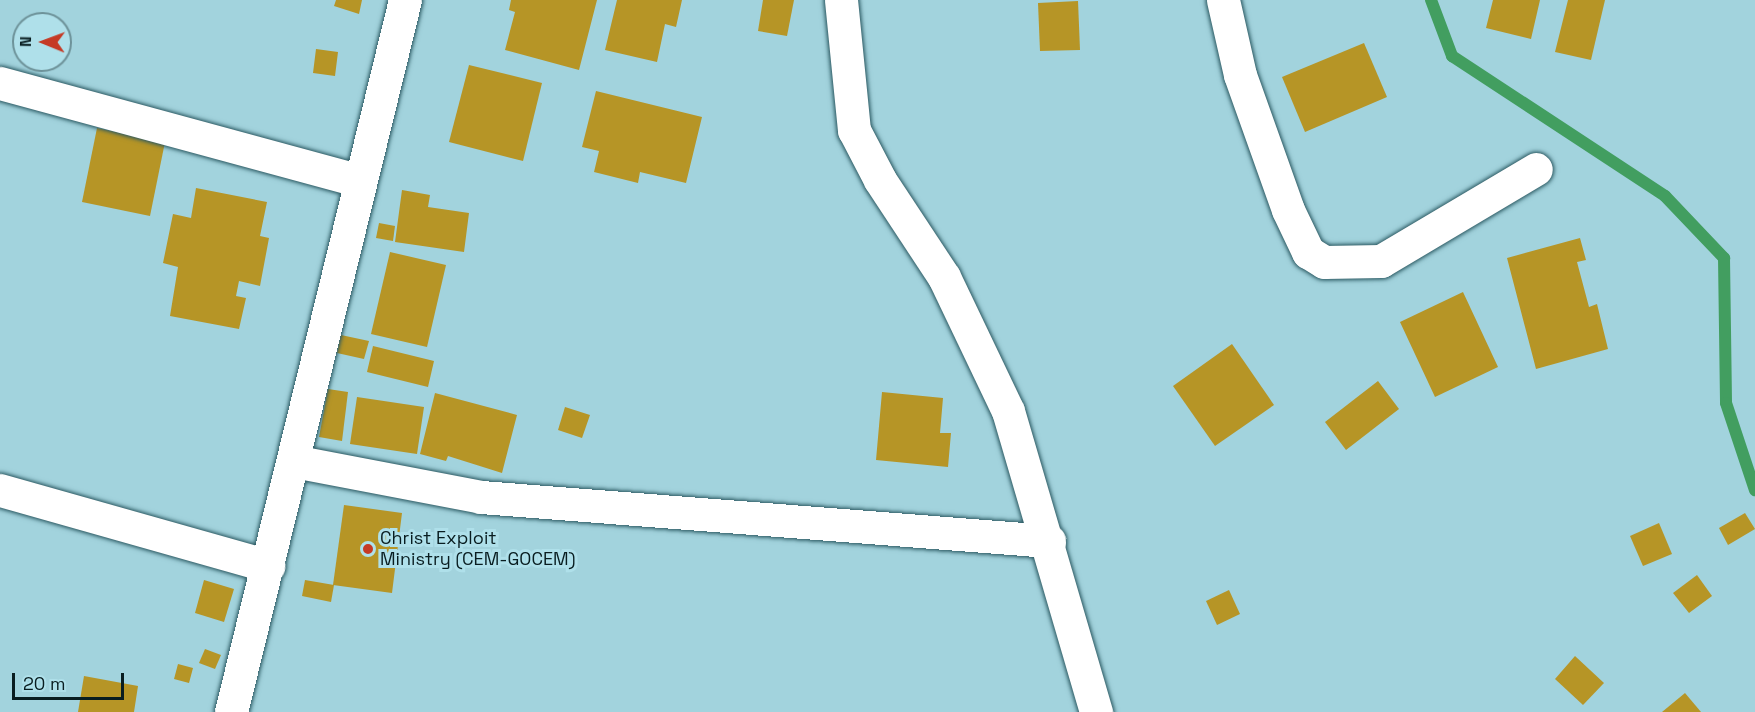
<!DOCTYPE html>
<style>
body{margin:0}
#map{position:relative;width:1755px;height:712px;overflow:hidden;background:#a2d3dd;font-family:"Space Grotesk",sans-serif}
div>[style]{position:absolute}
.stream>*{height:12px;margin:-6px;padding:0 6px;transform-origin:6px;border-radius:6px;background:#429e60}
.building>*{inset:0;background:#b69526}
.roads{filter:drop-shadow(0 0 2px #2b5962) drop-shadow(0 0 2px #2b5962)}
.minor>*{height:33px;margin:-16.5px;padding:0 16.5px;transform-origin:16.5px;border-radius:16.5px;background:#fff}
.dots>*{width:16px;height:16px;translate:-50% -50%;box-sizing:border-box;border:3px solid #afe0ea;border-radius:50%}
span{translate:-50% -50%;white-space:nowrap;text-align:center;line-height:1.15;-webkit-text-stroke:6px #afe0ea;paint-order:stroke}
.poi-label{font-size:18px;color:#091d20}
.left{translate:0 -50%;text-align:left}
.north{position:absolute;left:12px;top:12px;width:60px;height:60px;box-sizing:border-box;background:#afe0ea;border:2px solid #6d9299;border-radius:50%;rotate:271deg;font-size:16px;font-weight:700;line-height:24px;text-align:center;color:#091d20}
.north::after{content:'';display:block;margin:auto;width:21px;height:27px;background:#c53a25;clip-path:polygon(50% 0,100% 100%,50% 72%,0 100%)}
.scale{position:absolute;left:12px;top:673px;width:112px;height:27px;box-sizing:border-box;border:3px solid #091d20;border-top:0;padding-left:8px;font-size:18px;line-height:21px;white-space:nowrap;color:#091d20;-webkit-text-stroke:4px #afe0ea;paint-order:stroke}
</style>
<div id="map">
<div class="stream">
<div style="left:1431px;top:0;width:60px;rotate:69.4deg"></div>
<div style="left:1452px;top:56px;width:255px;rotate:33.3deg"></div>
<div style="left:1665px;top:196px;width:86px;rotate:46.4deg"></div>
<div style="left:1724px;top:258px;width:145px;rotate:89.2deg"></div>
<div style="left:1726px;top:403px;width:92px;rotate:71.6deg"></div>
</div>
<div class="building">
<div style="clip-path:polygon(336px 0,362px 0,359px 14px,334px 6px)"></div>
<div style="clip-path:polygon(511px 0,597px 0,579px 70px,505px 50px,515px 12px,509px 10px)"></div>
<div style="clip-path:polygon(617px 0,682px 0,676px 27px,665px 24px,657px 62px,605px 50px)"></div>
<div style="clip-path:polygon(763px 0,794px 0,787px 36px,758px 31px)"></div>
<div style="clip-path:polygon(1493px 0,1540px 0,1531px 39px,1486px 28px)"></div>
<div style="clip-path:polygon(1568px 0,1605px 0,1591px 60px,1555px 52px)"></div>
<div style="clip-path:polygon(1078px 1px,1080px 50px,1040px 51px,1038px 3px)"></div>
<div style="clip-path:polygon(1364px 43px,1387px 97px,1305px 132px,1282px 77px)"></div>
<div style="clip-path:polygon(316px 49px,338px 52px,335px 76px,313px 73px)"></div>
<div style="clip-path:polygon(469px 65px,542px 83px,523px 161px,449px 142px)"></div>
<div style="clip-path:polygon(596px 91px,702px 117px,686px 183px,640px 172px,638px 183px,594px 172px,599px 151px,582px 147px)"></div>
<div style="clip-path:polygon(97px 128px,165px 142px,150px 216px,82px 202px)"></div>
<div style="clip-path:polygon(196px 188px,267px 202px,260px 236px,269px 238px,260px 286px,239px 281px,236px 296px,246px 298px,239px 329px,170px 316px,178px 267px,163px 263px,173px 214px,191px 218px)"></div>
<div style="clip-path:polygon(402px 190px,430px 195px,428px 207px,469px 213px,464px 252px,395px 242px)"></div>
<div style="clip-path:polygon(379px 223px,395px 226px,393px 241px,376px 238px)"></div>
<div style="clip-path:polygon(1580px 238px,1586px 260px,1577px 262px,1589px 307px,1597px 304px,1608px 349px,1536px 369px,1507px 258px)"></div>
<div style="clip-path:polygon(390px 252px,446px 265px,427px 347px,371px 334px)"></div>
<div style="clip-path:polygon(1463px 292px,1498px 367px,1435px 397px,1400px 322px)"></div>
<div style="clip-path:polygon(341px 335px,369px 341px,364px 359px,337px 353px)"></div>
<div style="clip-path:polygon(1232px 344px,1274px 405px,1215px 446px,1173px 386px)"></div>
<div style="clip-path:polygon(373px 346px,434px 361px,428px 387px,367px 372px)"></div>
<div style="clip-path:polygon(1378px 381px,1399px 409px,1346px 450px,1325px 422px)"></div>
<div style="clip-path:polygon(328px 389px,348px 392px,342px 441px,319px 437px)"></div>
<div style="clip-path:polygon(882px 392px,943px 398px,940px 433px,951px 433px,948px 467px,876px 460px)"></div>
<div style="clip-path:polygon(435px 393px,517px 415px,502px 473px,448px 456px,446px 461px,420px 454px)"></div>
<div style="clip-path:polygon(357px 397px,424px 407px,417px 454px,350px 444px)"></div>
<div style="clip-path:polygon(565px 407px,590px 415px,582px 438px,558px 430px)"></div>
<div style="clip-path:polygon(344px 505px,402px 513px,392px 593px,333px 585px)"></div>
<div style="clip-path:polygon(1745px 513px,1755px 529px,1728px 545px,1719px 528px)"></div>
<div style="clip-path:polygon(1659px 523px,1672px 554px,1643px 566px,1630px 536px)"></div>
<div style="clip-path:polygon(1697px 575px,1712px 596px,1689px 613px,1673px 593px)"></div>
<div style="clip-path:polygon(204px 580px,234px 589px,224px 622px,195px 613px)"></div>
<div style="clip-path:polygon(305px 580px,334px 585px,331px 602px,302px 596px)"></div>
<div style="clip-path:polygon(1229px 590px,1240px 614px,1217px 625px,1206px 601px)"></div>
<div style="clip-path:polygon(205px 649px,221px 655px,215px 669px,199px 663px)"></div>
<div style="clip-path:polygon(1575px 656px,1604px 683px,1583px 705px,1555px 679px)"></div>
<div style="clip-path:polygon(178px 664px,193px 668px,189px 683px,174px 679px)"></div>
<div style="clip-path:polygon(84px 676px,138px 686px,134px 712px,78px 712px)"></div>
<div style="clip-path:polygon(1685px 693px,1701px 712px,1662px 712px)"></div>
</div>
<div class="roads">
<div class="minor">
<div style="left:841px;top:0;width:131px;rotate:84.3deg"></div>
<div style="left:854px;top:130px;width:56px;rotate:62.5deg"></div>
<div style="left:880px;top:180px;width:116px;rotate:56.6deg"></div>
<div style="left:944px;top:277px;width:148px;rotate:64.5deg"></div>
<div style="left:1008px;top:411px;width:314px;rotate:73.7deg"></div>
<div style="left:1223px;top:0;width:77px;rotate:77.2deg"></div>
<div style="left:1240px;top:75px;width:143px;rotate:70.4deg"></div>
<div style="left:1288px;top:210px;width:47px;rotate:64.5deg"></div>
<div style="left:1308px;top:252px;width:19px;rotate:32deg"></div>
<div style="left:1324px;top:262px;width:57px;rotate:-1deg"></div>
<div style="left:1381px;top:261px;width:180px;rotate:-30.7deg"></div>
<div style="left:0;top:83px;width:373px;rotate:15.2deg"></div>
<div style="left:293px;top:461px;width:191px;rotate:10.8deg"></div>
<div style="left:481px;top:497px;width:570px;rotate:4.43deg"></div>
<div style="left:0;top:490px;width:279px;rotate:15.8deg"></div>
<div style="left:231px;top:712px;width:733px;rotate:-76.27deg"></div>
</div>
</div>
<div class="dots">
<div style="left:368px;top:549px;background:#c53a25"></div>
</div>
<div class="poi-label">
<span class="left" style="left:380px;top:549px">Christ Exploit<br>Ministry (CEM-GOCEM)</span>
</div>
<div class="north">N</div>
<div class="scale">20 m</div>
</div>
